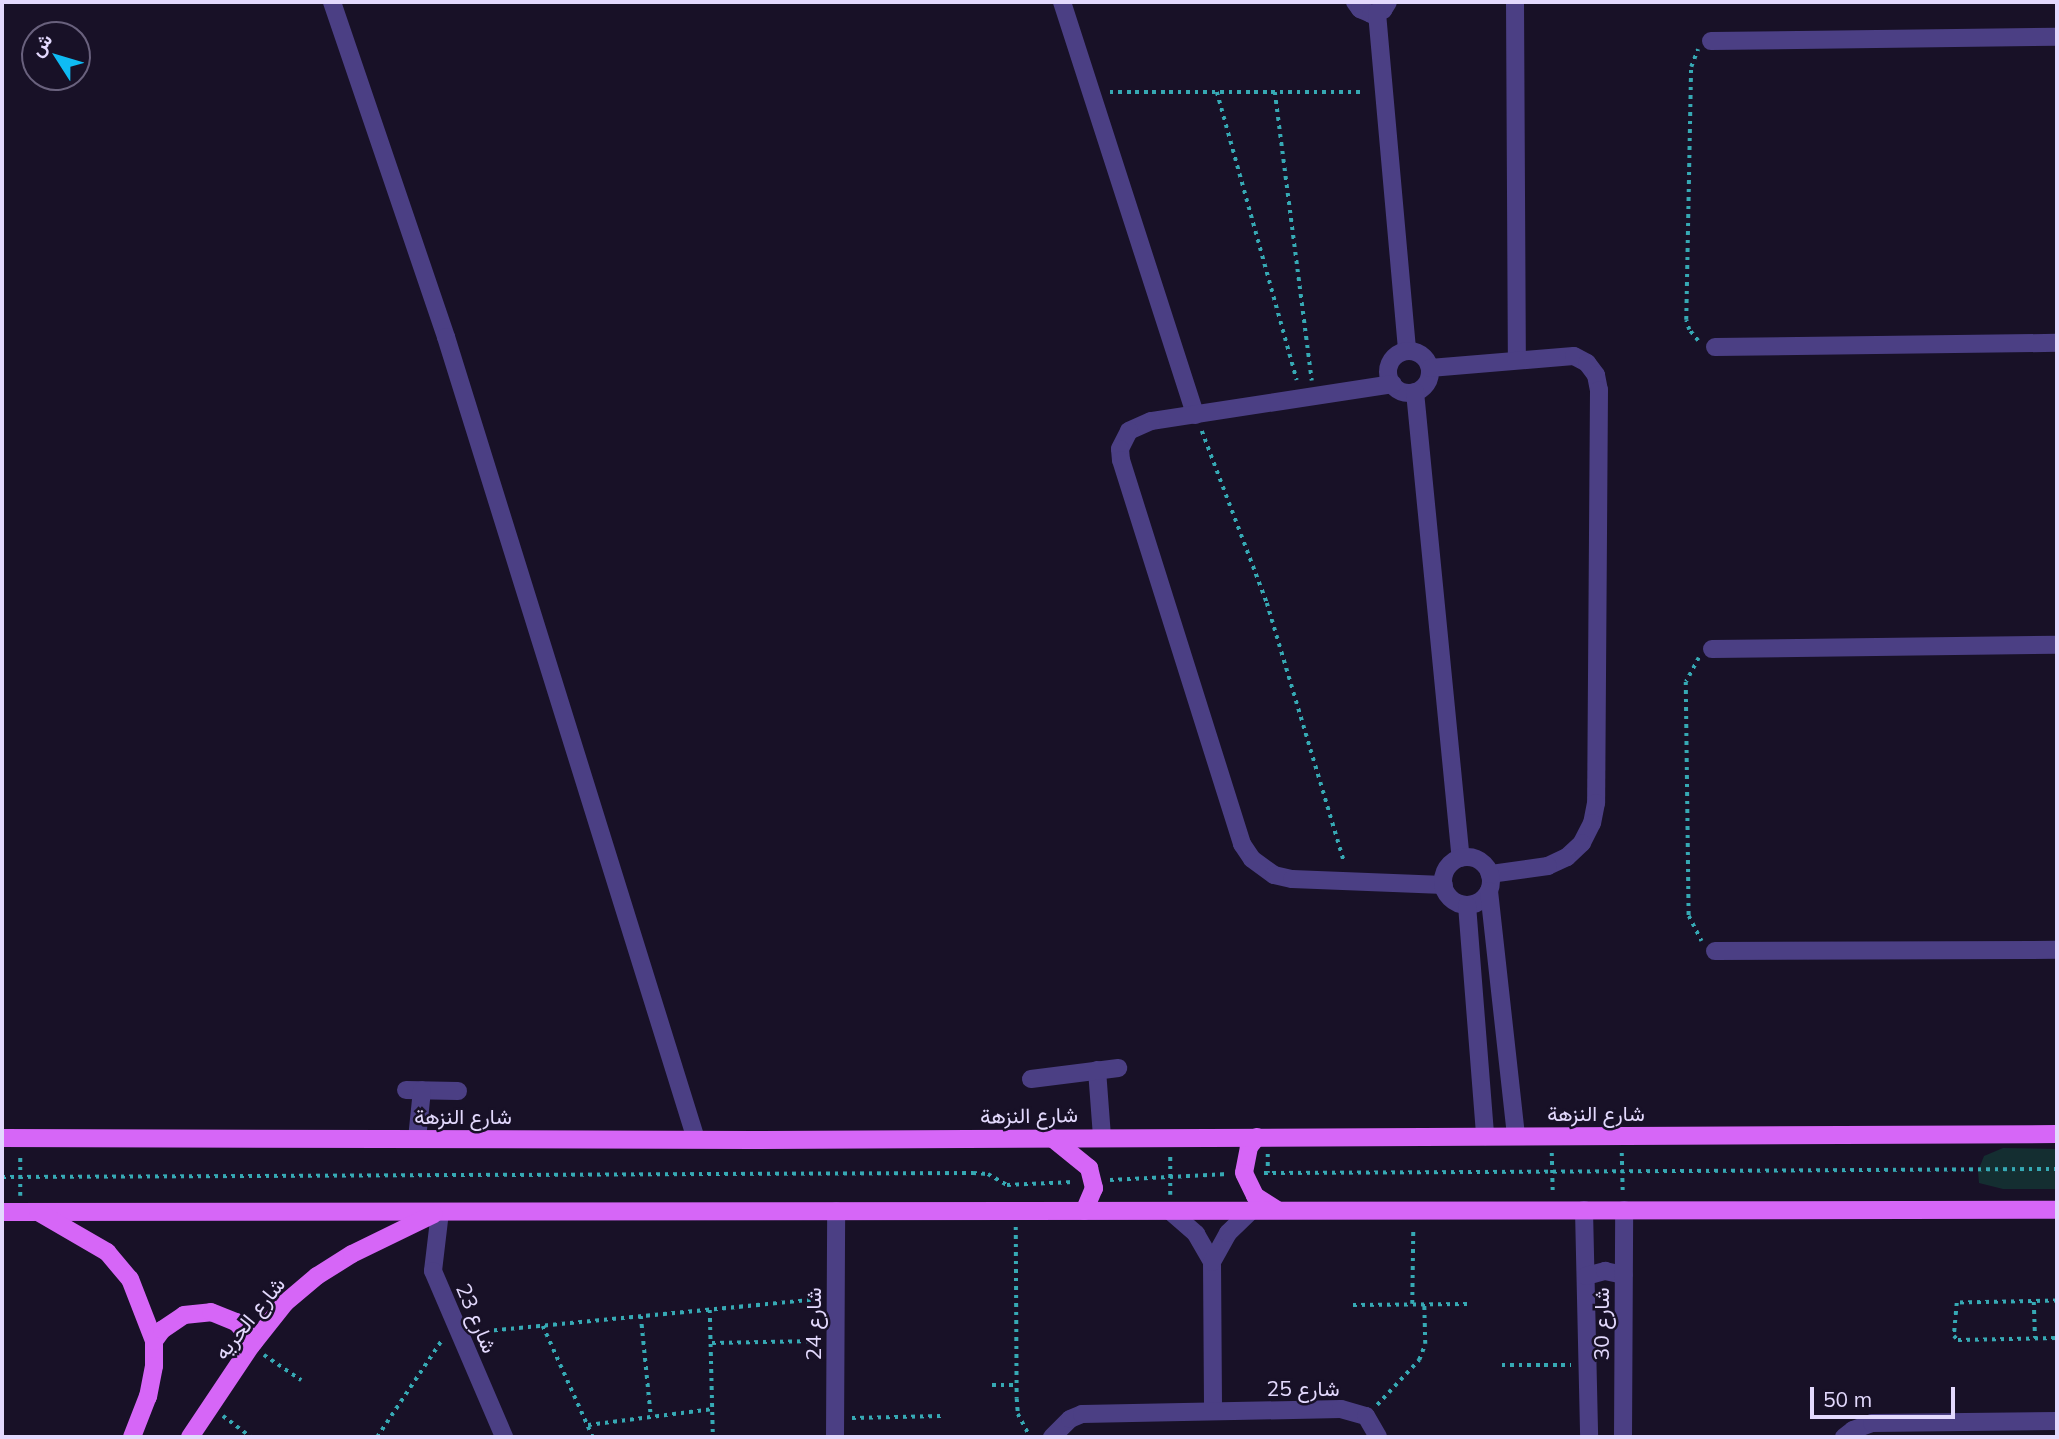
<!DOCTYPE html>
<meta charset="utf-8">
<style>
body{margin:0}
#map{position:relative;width:2059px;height:1439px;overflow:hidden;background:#181127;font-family:Mulish,Vazirmatn,sans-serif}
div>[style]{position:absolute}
.green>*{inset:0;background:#142e31}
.path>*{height:3.5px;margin-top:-1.75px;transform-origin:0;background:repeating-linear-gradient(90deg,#36a9b4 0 3.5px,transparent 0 8.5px)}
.minor>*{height:18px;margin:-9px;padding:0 9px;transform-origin:9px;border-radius:9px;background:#4b3f84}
.minor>.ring{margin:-9px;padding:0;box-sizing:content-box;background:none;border:18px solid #4b3f84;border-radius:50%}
.major>*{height:18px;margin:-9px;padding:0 9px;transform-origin:9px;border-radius:9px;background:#d666f7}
span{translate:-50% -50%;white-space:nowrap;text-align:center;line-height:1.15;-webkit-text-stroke:5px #181127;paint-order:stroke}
.street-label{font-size:21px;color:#e3d9fd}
.frame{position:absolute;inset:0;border:4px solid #e3d9fd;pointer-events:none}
.north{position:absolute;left:21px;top:21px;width:70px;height:70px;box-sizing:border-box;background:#181127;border:2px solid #69617d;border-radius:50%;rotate:307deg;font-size:19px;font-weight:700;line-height:28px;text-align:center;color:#e3d9fd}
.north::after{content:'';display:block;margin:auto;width:24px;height:32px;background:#0fbbf3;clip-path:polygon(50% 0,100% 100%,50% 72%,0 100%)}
.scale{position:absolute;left:1810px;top:1387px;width:145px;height:32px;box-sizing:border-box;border:4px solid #e3d9fd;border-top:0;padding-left:9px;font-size:21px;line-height:24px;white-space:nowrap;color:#e3d9fd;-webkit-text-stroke:5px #181127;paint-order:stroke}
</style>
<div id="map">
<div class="green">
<div style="clip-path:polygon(2003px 1148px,2057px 1149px,2057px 1189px,2003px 1189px,1979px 1183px,1978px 1171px,1984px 1156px)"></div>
</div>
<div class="path">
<div style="left:1110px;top:92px;width:255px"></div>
<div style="left:1217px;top:92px;width:299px;rotate:74.5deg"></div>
<div style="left:1275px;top:92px;width:291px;rotate:82.7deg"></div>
<div style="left:1698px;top:341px;width:14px;rotate:-129deg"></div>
<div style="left:1689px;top:330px;width:10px;rotate:-107deg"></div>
<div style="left:1686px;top:320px;width:253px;rotate:-88.9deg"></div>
<div style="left:1691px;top:67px;width:19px;rotate:-69deg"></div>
<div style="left:1202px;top:431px;width:184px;rotate:69.3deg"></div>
<div style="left:1267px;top:603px;width:270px;rotate:73.4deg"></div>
<div style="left:1699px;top:658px;width:27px;rotate:118deg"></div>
<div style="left:1686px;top:682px;width:234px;rotate:89.3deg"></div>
<div style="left:1689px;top:916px;width:28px;rotate:63deg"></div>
<div style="left:1552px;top:1153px;width:41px;rotate:88.6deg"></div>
<div style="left:1622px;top:1153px;width:41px;rotate:88.6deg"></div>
<div style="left:1268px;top:1154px;width:19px;rotate:90deg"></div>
<div style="left:1264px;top:1173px;width:793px;rotate:-0.29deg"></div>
<div style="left:2px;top:1177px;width:971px;rotate:-0.24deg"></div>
<div style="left:973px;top:1173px;width:15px;rotate:4deg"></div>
<div style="left:988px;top:1174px;width:22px;rotate:30deg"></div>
<div style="left:1007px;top:1185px;width:67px;rotate:-2.6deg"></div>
<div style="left:1110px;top:1180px;width:118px;rotate:-2.9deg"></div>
<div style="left:1170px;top:1195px;width:38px;rotate:-90deg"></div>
<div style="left:20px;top:1196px;width:41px;rotate:-90deg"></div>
<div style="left:1016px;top:1227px;width:172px;rotate:89.7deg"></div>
<div style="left:1017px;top:1399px;width:15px;rotate:86deg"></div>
<div style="left:1018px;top:1414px;width:26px;rotate:62deg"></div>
<div style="left:2057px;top:1301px;width:100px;rotate:178.9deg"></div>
<div style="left:1957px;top:1303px;width:33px;rotate:95deg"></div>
<div style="left:1954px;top:1336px;width:6px;rotate:45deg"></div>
<div style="left:1958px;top:1340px;width:99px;rotate:-1.2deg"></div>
<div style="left:2034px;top:1302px;width:36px;rotate:88deg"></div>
<div style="left:1412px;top:1304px;width:74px;rotate:-89.2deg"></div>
<div style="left:1353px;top:1305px;width:115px;rotate:-0.5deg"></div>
<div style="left:710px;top:1310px;width:127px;rotate:88.6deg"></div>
<div style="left:641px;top:1316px;width:101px;rotate:84.3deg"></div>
<div style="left:543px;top:1326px;width:122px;rotate:65.8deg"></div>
<div style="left:477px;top:1332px;width:343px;rotate:-5.5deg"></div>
<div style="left:712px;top:1343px;width:108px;rotate:-1.1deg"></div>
<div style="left:264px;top:1355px;width:45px;rotate:34deg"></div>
<div style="left:1502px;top:1365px;width:69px"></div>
<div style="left:992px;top:1385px;width:25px"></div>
<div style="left:1377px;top:1405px;width:62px;rotate:-47deg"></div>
<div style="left:1419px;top:1360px;width:17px;rotate:-69deg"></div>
<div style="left:1425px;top:1344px;width:40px;rotate:-91.4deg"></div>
<div style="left:223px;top:1416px;width:35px;rotate:37deg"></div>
<div style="left:852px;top:1418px;width:89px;rotate:-1.3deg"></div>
<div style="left:588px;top:1425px;width:126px;rotate:-7.3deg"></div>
<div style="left:377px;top:1437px;width:117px;rotate:-56.2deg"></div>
</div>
<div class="minor">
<div style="left:332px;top:2px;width:354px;rotate:71.2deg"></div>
<div style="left:446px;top:337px;width:840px;rotate:72.69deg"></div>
<div style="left:1062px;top:2px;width:434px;rotate:72.1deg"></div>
<div style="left:1355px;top:2px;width:9px;rotate:54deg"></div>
<div style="left:1360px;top:9px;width:12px;rotate:24deg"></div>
<div style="left:1371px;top:14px;width:13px;rotate:-18deg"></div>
<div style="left:1383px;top:10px;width:9px;rotate:-58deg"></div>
<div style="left:1515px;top:2px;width:357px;rotate:89.7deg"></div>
<div style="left:1377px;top:13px;width:339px;rotate:84.9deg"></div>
<div style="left:1711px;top:41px;width:346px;rotate:-0.7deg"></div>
<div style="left:1715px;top:347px;width:342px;rotate:-0.7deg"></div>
<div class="ring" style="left:1388px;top:351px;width:24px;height:24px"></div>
<div style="left:1430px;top:368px;width:144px;rotate:-4.8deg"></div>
<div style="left:1574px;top:356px;width:15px;rotate:28deg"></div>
<div style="left:1587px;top:363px;width:15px;rotate:53deg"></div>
<div style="left:1596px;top:375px;width:15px;rotate:79deg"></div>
<div style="left:1599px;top:390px;width:413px;rotate:90.4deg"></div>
<div style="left:1596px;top:803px;width:20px;rotate:101deg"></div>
<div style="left:1592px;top:823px;width:22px;rotate:117deg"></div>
<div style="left:1582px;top:843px;width:21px;rotate:137deg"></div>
<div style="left:1567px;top:857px;width:21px;rotate:155deg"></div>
<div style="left:1548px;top:866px;width:59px;rotate:172.1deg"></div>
<div style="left:1393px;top:384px;width:245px;rotate:171.3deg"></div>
<div style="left:1151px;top:421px;width:24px;rotate:156deg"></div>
<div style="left:1129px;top:431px;width:20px;rotate:117deg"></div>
<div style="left:1120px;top:449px;width:11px;rotate:85deg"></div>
<div style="left:1121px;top:460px;width:403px;rotate:72.5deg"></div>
<div style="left:1242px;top:844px;width:18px;rotate:56deg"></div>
<div style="left:1252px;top:859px;width:27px;rotate:36deg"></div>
<div style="left:1274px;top:875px;width:18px;rotate:13deg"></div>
<div style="left:1292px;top:879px;width:152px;rotate:2.3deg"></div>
<div style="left:1415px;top:392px;width:468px;rotate:84.4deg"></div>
<div style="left:1712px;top:649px;width:345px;rotate:-0.7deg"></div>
<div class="ring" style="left:1443px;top:857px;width:30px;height:30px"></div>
<div style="left:1489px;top:891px;width:246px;rotate:83.7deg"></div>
<div style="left:1467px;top:905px;width:232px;rotate:85.5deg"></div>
<div style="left:1715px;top:951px;width:342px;rotate:-0.2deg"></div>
<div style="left:1097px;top:1070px;width:67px;rotate:85.7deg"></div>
<div style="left:1031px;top:1079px;width:88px;rotate:-7.2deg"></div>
<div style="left:406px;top:1090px;width:52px;rotate:1.1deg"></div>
<div style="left:417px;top:1139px;width:49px;rotate:-84.2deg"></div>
<div style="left:1584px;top:1210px;width:227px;rotate:88.7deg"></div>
<div style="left:1170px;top:1211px;width:35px;rotate:41deg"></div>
<div style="left:1196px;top:1234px;width:32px;rotate:60deg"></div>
<div style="left:1212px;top:1262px;width:149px;rotate:89.6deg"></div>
<div style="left:440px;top:1212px;width:59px;rotate:96.8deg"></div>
<div style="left:433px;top:1271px;width:181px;rotate:66.8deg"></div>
<div style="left:1212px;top:1262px;width:33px;rotate:-61deg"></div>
<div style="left:1228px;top:1233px;width:32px;rotate:-44deg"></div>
<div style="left:1586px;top:1276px;width:20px;rotate:-15deg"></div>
<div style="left:1605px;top:1271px;width:19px;rotate:12deg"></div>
<div style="left:835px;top:1437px;width:226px;rotate:-89.7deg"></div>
<div style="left:1052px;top:1437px;width:25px;rotate:-45deg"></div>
<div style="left:1070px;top:1419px;width:13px;rotate:-23deg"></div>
<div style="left:1082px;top:1414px;width:259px;rotate:-1.1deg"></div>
<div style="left:1341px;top:1409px;width:26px;rotate:16deg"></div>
<div style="left:1366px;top:1416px;width:24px;rotate:60deg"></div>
<div style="left:1623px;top:1437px;width:227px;rotate:-89.7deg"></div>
<div style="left:1844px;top:1437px;width:11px;rotate:-38deg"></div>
<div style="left:1853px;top:1430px;width:20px;rotate:-20deg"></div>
<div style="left:1872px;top:1423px;width:185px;rotate:-0.6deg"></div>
</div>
<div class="major">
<div style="left:1257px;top:1137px;width:13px;rotate:129deg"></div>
<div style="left:1249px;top:1147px;width:26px;rotate:101deg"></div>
<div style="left:1244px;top:1173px;width:25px;rotate:64deg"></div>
<div style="left:1255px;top:1196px;width:26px;rotate:32deg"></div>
<div style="left:2px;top:1138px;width:752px;rotate:0.15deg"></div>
<div style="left:754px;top:1140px;width:1303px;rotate:-0.26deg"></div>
<div style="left:1052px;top:1138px;width:48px;rotate:39deg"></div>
<div style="left:1089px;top:1168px;width:21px;rotate:76deg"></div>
<div style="left:1094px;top:1188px;width:25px;rotate:113deg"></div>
<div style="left:2px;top:1212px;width:2055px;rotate:-0.06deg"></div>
<div style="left:38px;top:1212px;width:80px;rotate:30.1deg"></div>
<div style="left:107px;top:1252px;width:35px;rotate:50deg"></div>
<div style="left:130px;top:1279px;width:66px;rotate:68.8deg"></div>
<div style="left:154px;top:1341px;width:25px;rotate:90deg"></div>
<div style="left:154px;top:1366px;width:31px;rotate:101deg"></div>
<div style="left:148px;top:1396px;width:44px;rotate:111.3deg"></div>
<div style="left:154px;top:1341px;width:14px;rotate:-54deg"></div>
<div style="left:162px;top:1330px;width:27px;rotate:-34deg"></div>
<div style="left:184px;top:1315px;width:27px;rotate:-6deg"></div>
<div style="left:211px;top:1312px;width:27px;rotate:22deg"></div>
<div style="left:236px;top:1322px;width:27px;rotate:48deg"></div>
<div style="left:190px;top:1437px;width:110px;rotate:-56.2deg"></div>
<div style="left:251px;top:1346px;width:55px;rotate:-51.7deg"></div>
<div style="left:285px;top:1303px;width:42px;rotate:-40.2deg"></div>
<div style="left:317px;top:1276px;width:41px;rotate:-32.2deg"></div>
<div style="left:352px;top:1254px;width:91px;rotate:-26deg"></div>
</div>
<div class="street-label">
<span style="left:1596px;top:1113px">شارع النزهة</span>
<span style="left:1029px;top:1115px;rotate:-1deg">شارع النزهة</span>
<span style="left:463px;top:1116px">شارع النزهة</span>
<span style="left:249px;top:1318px;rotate:-51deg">شارع الحريه</span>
<span style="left:477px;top:1318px;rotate:67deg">شارع 23</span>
<span style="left:813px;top:1324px;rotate:-90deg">شارع 24</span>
<span style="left:1601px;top:1324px;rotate:-90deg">شارع 30</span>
<span style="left:1303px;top:1388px">شارع 25</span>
</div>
<div class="frame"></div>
<div class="north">ش</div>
<div class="scale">50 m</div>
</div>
